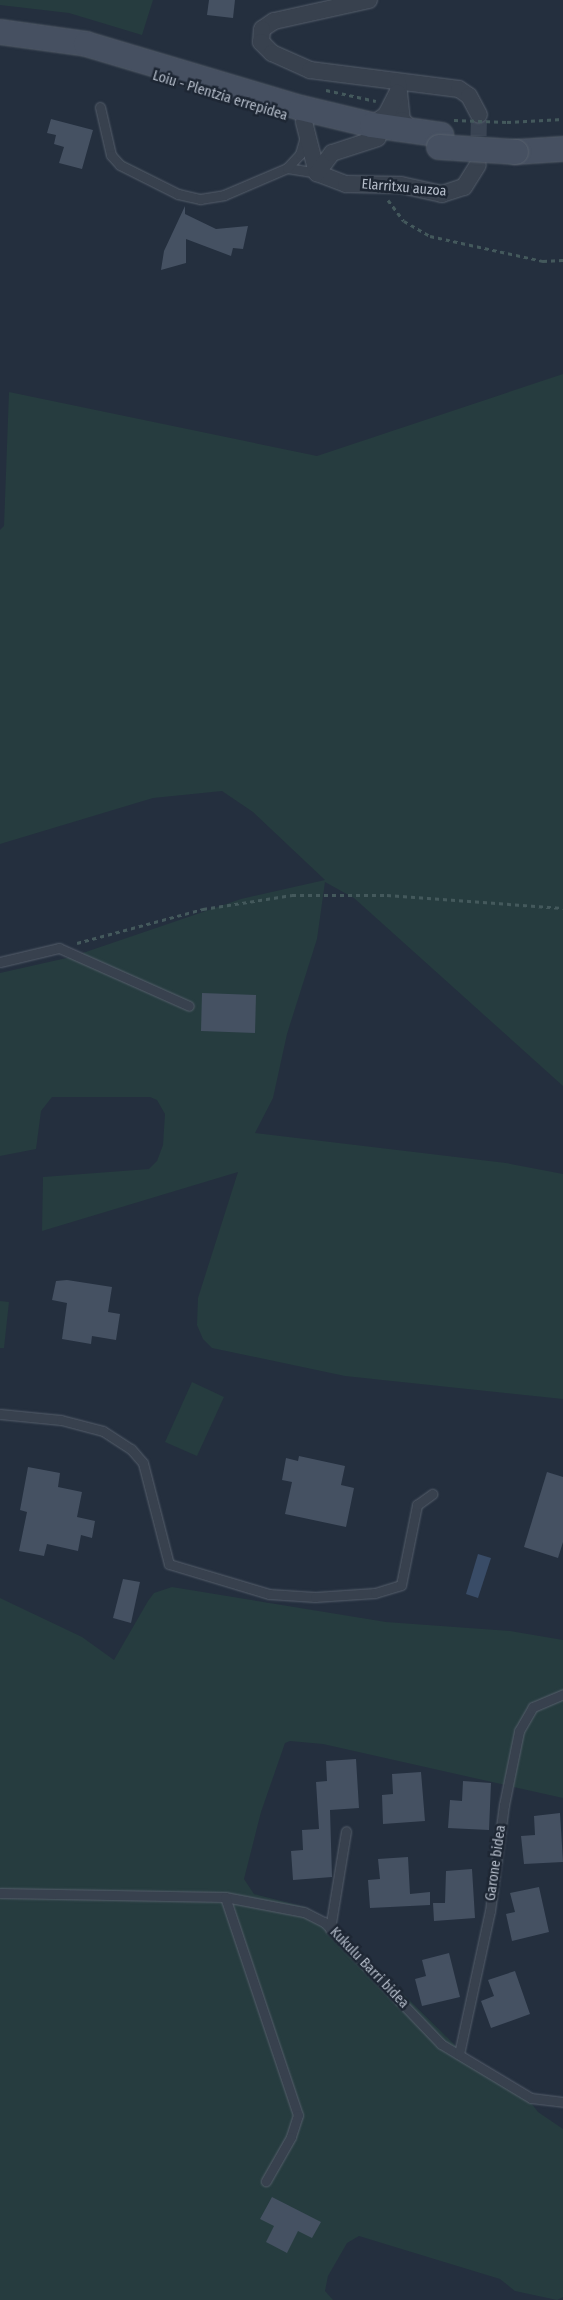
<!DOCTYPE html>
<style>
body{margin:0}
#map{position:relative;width:563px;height:2300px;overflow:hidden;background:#242f3e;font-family:"Fira Sans Condensed",sans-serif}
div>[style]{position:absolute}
.green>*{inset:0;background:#263c3f}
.water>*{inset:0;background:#394c67}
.building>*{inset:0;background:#455162}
.minor-tunnel>*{height:16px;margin-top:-8px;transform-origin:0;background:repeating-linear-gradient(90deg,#3a4453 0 16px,transparent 0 24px)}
.path>*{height:3px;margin-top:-1.5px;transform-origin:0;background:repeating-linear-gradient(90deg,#44595c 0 4px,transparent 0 8px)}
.roads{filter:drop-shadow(0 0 1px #565f6c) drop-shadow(0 0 1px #565f6c)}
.service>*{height:9px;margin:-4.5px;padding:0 4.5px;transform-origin:4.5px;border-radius:4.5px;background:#38414e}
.minor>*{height:16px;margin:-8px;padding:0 8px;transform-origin:8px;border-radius:8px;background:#38414e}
.secondary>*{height:24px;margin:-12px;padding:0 12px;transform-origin:12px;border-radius:12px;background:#465061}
.path-bridge>*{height:3px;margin-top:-1.5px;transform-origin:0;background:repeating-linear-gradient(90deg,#44595c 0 4px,transparent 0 8px)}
.bridges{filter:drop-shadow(0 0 1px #565f6c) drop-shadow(0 0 1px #565f6c)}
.secondary-bridge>*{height:24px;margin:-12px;padding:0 12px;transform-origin:12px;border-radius:12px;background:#465061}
span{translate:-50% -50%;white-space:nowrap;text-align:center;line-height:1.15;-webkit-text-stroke:5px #1d2633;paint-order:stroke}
.street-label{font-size:14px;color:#b4bcc9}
</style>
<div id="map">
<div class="green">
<div style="clip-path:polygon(0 0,153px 0,142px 35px,69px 13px,0 5px)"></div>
<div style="clip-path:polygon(563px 374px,563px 1086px,354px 898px,325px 882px,317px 939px,287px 1034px,273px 1098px,255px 1133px,506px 1163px,563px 1174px,563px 1399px,345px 1376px,212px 1348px,203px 1339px,197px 1325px,198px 1298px,238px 1172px,42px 1231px,43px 1177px,149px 1169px,157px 1161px,163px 1145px,165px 1114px,157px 1100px,150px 1097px,52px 1097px,41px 1111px,36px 1149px,0 1156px,0 973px,71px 957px,241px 899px,325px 880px,253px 812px,222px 791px,153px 798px,0 844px,0 530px,4px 526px,9px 392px,317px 456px)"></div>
<div style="clip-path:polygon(0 1301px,9px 1302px,4px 1348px,0 1348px)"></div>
<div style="clip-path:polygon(192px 1382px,224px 1397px,197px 1456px,165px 1442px)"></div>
<div style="clip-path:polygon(172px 1587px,386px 1622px,510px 1631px,563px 1640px,563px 1798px,323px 1744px,290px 1741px,285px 1743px,261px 1812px,244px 1879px,254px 1894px,305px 1907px,327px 1919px,466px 2056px,523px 2092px,538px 2112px,563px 2129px,563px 2297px,557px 2300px,515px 2291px,500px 2279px,359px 2236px,347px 2243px,328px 2276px,325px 2291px,333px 2300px,0 2300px,0 1598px,82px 1637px,114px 1660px,148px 1601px,154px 1593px)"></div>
</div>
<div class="water">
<div style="clip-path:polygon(478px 1554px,491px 1558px,478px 1598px,466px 1594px)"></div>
</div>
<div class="building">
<div style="clip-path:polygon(209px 0,235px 0,233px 18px,207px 15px)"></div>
<div style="clip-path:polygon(51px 119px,93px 130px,82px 169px,59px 163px,64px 147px,54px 144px,56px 135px,47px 133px)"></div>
<div style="clip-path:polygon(185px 206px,185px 214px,216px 229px,248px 226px,243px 249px,233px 248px,231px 256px,186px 239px,186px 263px,161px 270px,164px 251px)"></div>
<div style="clip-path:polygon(202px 993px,256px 995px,255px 1033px,201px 1031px)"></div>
<div style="clip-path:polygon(67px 1280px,112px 1287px,108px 1312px,120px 1314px,116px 1340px,92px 1336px,91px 1344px,62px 1339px,67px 1303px,52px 1300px,56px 1281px)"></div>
<div style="clip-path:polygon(299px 1456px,345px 1466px,341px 1485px,354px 1488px,346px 1527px,285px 1514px,292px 1482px,282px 1480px,286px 1458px,298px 1461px)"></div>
<div style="clip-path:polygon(28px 1467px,60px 1473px,58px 1487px,82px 1492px,77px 1517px,95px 1521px,92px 1538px,81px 1535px,78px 1551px,47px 1544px,44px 1556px,19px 1551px,27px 1512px,20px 1510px)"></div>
<div style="clip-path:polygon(547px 1472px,563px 1477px,563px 1542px,558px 1558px,524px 1547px)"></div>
<div style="clip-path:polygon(123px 1579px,140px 1582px,131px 1623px,113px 1618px)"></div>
<div style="clip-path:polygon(356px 1759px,359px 1808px,330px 1810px,332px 1877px,293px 1880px,291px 1851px,303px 1850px,302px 1830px,319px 1829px,316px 1782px,327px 1781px,326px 1761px)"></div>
<div style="clip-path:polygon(421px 1772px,425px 1821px,383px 1824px,382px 1795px,393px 1794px,392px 1774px)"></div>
<div style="clip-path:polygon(463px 1781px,491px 1783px,489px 1830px,448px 1828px,450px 1800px,462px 1801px)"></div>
<div style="clip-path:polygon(560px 1813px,563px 1862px,524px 1864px,521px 1836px,535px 1835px,534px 1816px)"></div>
<div style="clip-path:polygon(408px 1857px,410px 1894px,430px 1892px,430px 1905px,370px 1908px,368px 1880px,380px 1879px,378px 1859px)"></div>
<div style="clip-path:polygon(472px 1869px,475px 1918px,434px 1921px,433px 1903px,445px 1903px,446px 1871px)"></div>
<div style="clip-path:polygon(539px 1887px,549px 1932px,512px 1941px,506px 1914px,515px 1912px,510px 1893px)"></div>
<div style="clip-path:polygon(449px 1953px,460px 1997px,422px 2006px,415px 1979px,426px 1976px,422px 1960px)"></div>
<div style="clip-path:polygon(515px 1971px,530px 2014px,491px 2028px,481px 2001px,494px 1996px,488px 1980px)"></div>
<div style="clip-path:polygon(272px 2197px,321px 2222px,312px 2238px,298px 2231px,287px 2253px,266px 2242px,274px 2226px,260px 2219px)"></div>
</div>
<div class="minor-tunnel">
<div style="left:478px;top:160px;width:45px;rotate:-88.7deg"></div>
</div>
<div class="path">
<div style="left:326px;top:90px;width:51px;rotate:12.4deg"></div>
<div style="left:507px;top:122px;width:56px;rotate:-3.1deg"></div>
<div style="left:388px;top:200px;width:26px;rotate:53deg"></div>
<div style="left:404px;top:221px;width:30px;rotate:30deg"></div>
<div style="left:430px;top:236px;width:116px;rotate:12.5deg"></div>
<div style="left:543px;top:261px;width:20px;rotate:-3deg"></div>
<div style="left:77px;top:943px;width:131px;rotate:-15.1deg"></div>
<div style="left:203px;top:909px;width:90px;rotate:-8.9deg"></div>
<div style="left:292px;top:895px;width:95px"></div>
<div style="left:387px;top:895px;width:176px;rotate:4.2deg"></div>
</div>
<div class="roads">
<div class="service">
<div style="left:100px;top:107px;width:49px;rotate:77.1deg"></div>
<div style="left:111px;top:155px;width:13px;rotate:48deg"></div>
<div style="left:120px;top:165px;width:65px;rotate:26.6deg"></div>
<div style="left:178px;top:194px;width:23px;rotate:13deg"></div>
<div style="left:200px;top:199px;width:24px;rotate:-9deg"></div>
<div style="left:224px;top:195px;width:69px;rotate:-23.2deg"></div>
<div style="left:287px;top:168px;width:30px;rotate:9deg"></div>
<div style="left:287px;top:168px;width:19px;rotate:-47deg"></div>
<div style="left:300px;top:154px;width:18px;rotate:-74deg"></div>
<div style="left:0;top:962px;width:61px;rotate:-13.3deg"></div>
<div style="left:59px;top:948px;width:142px;rotate:24deg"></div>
<div style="left:0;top:1414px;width:61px;rotate:5.6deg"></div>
<div style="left:61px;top:1420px;width:43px;rotate:14.7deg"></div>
<div style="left:103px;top:1431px;width:33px;rotate:33deg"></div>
<div style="left:131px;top:1449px;width:18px;rotate:49deg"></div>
<div style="left:143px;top:1463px;width:104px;rotate:75.6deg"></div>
<div style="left:169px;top:1564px;width:104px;rotate:16.7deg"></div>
<div style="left:269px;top:1594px;width:46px;rotate:3.7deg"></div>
<div style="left:315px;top:1597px;width:60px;rotate:-3.8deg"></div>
<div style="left:375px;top:1593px;width:27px;rotate:-17deg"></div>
<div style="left:401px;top:1585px;width:82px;rotate:-78.7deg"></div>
<div style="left:417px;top:1505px;width:19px;rotate:-36deg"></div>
<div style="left:0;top:1893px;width:225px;rotate:1deg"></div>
<div style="left:225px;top:1897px;width:80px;rotate:10.8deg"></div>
<div style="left:304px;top:1912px;width:22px;rotate:27deg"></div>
<div style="left:324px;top:1922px;width:169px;rotate:46.2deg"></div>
<div style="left:441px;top:2044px;width:105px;rotate:31deg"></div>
<div style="left:531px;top:2098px;width:32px;rotate:7deg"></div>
<div style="left:225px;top:1897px;width:230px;rotate:71.5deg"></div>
<div style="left:298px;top:2115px;width:23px;rotate:108deg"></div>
<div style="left:291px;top:2137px;width:51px;rotate:119.6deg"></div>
<div style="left:330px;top:1929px;width:99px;rotate:-80.7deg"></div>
<div style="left:459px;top:2054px;width:146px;rotate:-77.8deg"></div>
<div style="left:490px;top:1911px;width:107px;rotate:-82.5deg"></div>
<div style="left:504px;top:1805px;width:76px;rotate:-78.5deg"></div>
<div style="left:519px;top:1731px;width:28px;rotate:-60deg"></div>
<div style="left:533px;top:1707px;width:33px;rotate:-23deg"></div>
</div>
<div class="minor">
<div style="left:369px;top:0;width:97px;rotate:167.5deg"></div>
<div style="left:274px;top:21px;width:14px;rotate:146deg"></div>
<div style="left:262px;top:29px;width:13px;rotate:94deg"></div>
<div style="left:261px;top:42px;width:16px;rotate:45deg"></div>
<div style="left:272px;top:53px;width:42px;rotate:24.1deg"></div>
<div style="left:310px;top:70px;width:150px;rotate:7.3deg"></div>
<div style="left:459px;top:89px;width:12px;rotate:35deg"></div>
<div style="left:469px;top:96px;width:21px;rotate:62deg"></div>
<div style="left:398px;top:83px;width:37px;rotate:84deg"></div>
<div style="left:402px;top:120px;width:16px;rotate:45deg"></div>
<div style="left:304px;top:122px;width:53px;rotate:75.7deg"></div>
<div style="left:372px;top:125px;width:17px;rotate:-36deg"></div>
<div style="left:386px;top:115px;width:25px;rotate:-63deg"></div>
<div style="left:317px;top:173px;width:31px;rotate:21deg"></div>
<div style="left:346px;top:184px;width:55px;rotate:1deg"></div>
<div style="left:401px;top:185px;width:42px;rotate:12.4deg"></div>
<div style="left:442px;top:194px;width:23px;rotate:-18deg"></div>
<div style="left:464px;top:187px;width:26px;rotate:-58deg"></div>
<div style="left:317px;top:173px;width:25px;rotate:-53deg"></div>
<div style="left:332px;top:153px;width:48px;rotate:-18.1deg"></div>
</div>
<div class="secondary">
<div style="left:0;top:32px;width:87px;rotate:7.9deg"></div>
<div style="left:86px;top:44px;width:224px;rotate:16.6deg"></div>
<div style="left:301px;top:108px;width:73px;rotate:13.5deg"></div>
<div style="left:372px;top:125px;width:70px;rotate:8.2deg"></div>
<div style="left:516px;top:152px;width:47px;rotate:-3.7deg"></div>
</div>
</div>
<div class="path-bridge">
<div style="left:454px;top:120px;width:53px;rotate:2.2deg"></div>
</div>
<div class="bridges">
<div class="secondary-bridge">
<div style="left:439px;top:147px;width:77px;rotate:3.7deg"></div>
</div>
</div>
<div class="street-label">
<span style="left:220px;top:96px;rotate:17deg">Loiu - Plentzia errepidea</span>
<span style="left:404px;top:188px;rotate:5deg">Elarritxu auzoa</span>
<span style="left:496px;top:1863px;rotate:-82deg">Garone bidea</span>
<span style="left:369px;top:1968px;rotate:46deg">Kukulu Barri bidea</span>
</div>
</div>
